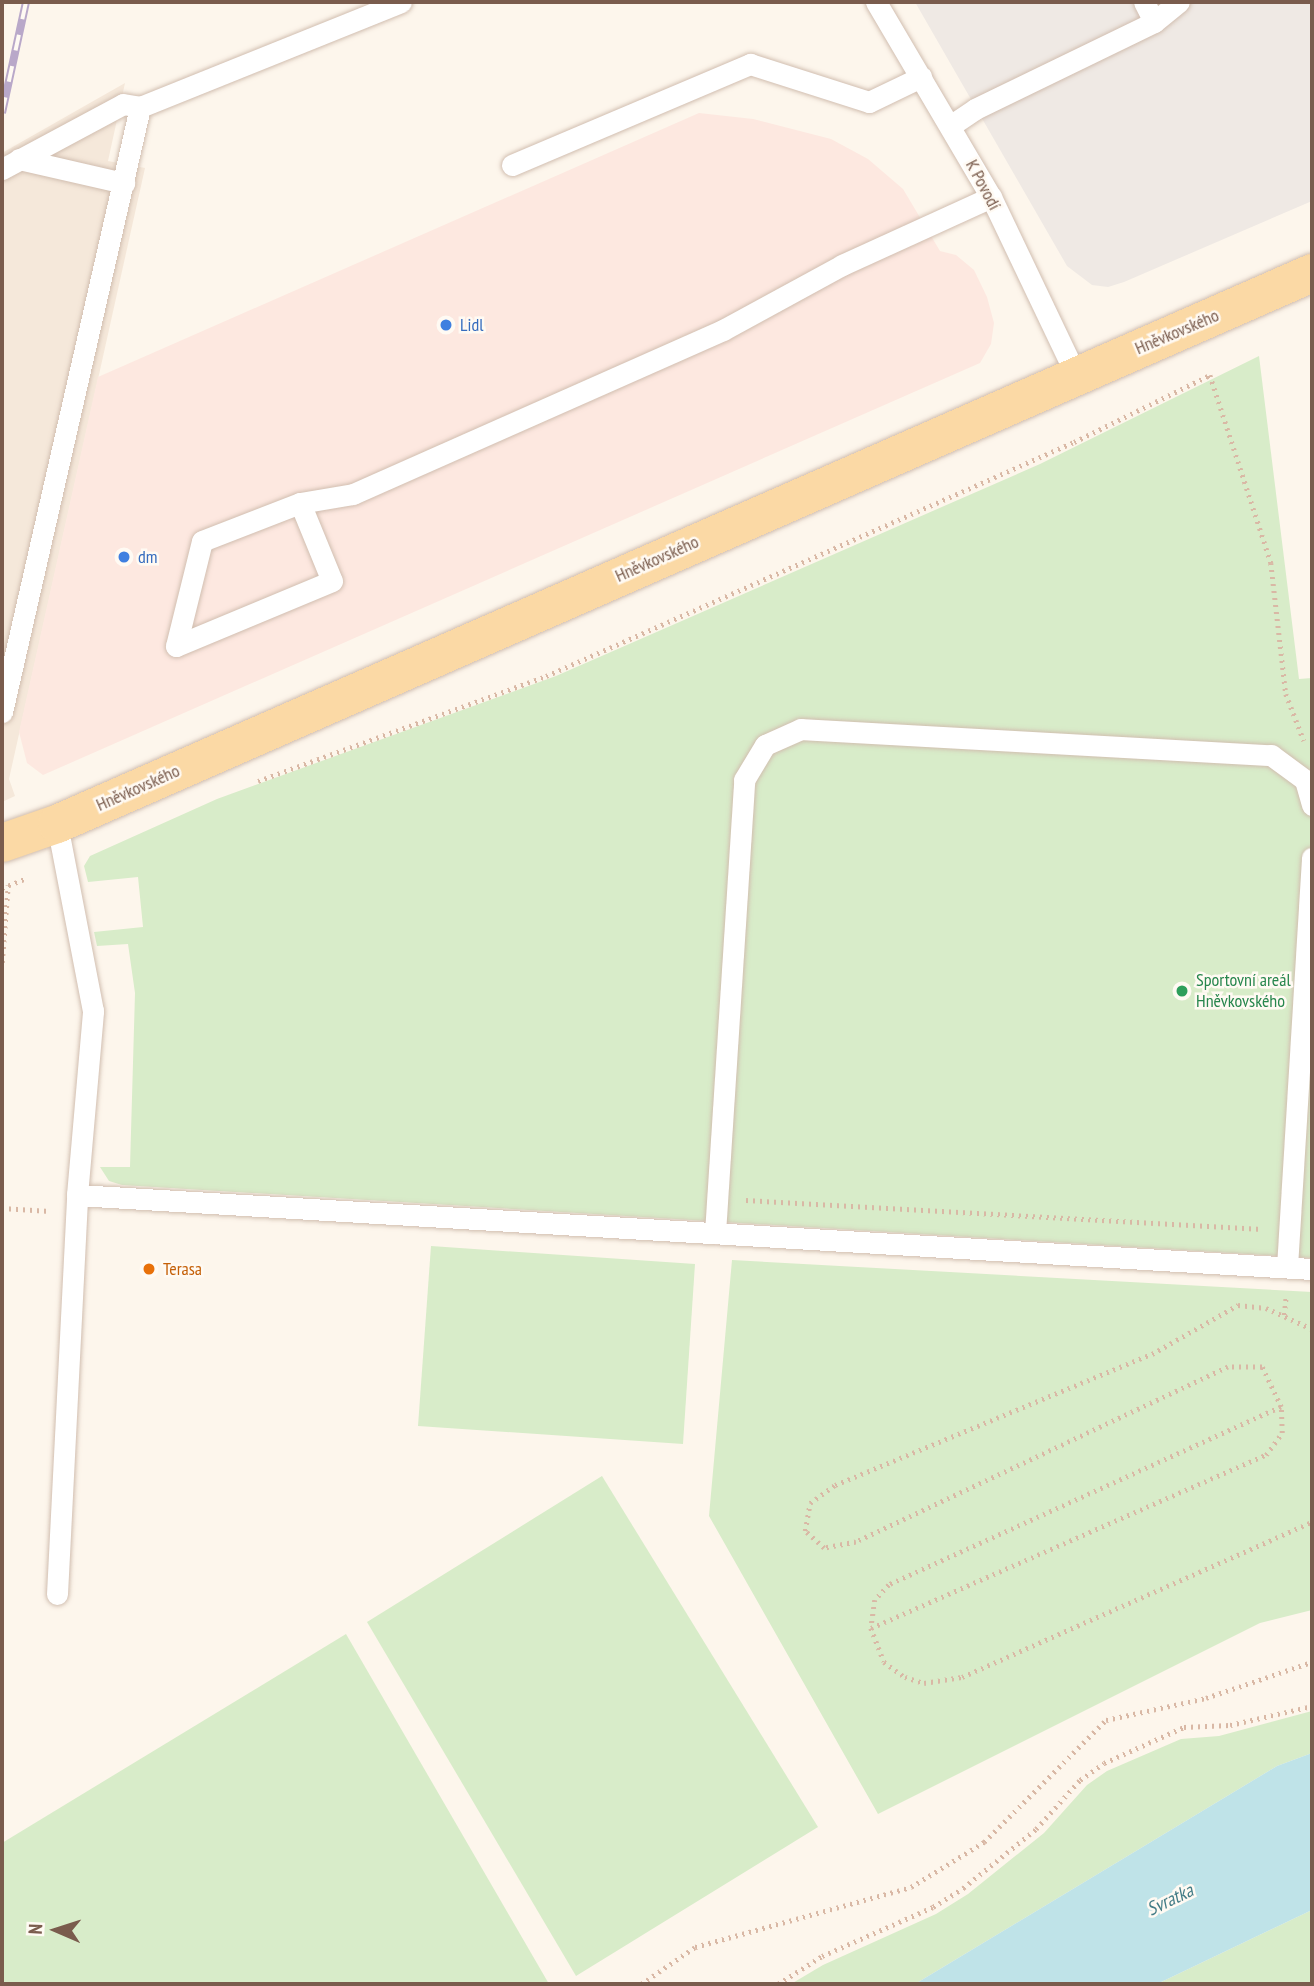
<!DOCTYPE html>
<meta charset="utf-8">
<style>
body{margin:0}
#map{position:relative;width:1314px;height:1986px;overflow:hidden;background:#fdf6ec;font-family:"PT Sans Narrow",sans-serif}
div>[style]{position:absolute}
.residential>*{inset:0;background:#f5e8da}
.commercial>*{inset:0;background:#fde8e0}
.industrial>*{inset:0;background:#efe9e4}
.green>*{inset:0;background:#d8ecc9}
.water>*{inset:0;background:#bfe3e8}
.path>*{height:4.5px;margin-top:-2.25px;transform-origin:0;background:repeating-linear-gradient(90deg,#d9b8a5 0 2px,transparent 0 7px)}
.roads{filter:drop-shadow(0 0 2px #d1beb0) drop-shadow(0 0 2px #d1beb0)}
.service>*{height:21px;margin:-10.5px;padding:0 10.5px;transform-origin:10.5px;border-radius:10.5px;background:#fff}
.primary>*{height:38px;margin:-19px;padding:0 19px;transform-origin:19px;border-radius:19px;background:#fbd9a5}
.rail>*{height:8px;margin-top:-4px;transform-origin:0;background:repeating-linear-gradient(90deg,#fffaf3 0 16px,#b9a8c9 0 32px);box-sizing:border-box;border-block:2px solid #b9a8c9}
.dots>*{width:19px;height:19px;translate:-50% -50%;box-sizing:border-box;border:4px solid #fffaf3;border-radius:50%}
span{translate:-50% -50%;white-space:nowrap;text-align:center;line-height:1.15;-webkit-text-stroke:5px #fffaf3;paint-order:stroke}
.street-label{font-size:18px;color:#7a5c4d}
.shop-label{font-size:18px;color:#366cbe}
.left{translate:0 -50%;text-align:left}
.leisure-label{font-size:18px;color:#27864d}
.food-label{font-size:18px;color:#c56008}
.water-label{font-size:19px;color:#437c86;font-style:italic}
.frame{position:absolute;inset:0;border:4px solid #7a5c4d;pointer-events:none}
.north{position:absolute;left:21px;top:1895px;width:70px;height:70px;-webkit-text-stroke:5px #fffaf3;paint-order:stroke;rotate:273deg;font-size:19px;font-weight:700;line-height:28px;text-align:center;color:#7a5c4d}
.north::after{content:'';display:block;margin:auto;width:24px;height:32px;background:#7a5c4d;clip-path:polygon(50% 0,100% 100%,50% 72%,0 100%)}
</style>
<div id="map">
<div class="residential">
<div style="clip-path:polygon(125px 83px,108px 161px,145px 168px,9px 779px,15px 796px,2px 802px,2px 153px)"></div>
</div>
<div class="commercial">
<div style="clip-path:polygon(699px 113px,753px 119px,831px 139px,868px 159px,903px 189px,940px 251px,956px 255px,974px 270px,987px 297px,994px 323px,991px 344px,980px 363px,43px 775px,27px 763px,19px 732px,98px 377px)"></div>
</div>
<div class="industrial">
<div style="clip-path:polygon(915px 2px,1312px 2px,1312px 201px,1124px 282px,1108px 287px,1092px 285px,1067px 266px)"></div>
</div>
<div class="green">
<div style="clip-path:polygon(1259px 356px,1299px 679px,1312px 678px,1312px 1258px,122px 1185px,109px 1181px,100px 1167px,130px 1167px,135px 993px,128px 944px,97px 946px,94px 932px,143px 927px,138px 877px,88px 882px,84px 866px,90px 856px,217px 799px,556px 676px,1040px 464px)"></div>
<div style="clip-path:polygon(431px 1246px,695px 1264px,683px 1444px,418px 1426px)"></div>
<div style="clip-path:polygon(732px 1260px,1312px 1292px,1312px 1610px,1260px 1623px,878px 1814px,709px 1516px)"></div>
<div style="clip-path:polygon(602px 1476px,818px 1827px,576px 1976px,367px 1622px)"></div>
<div style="clip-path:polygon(346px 1634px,549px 1984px,2px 1984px,2px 1843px)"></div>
<div style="clip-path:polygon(1312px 1711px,1312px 1753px,1277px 1766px,915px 1984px,791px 1984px,823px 1965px,936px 1914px,968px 1894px,1044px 1833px,1087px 1785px,1107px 1771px,1181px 1739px,1219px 1736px)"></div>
<div style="clip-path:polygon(1312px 1910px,1312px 1984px,1157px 1984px)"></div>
</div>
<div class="water">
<div style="clip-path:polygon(1312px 1753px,1312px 1910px,1157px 1984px,915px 1984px,1277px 1766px)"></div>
</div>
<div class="path">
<div style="left:258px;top:781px;width:307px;rotate:-20deg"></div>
<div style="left:546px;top:676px;width:578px;rotate:-23.9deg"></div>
<div style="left:1074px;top:442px;width:152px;rotate:-26.2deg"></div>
<div style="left:1210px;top:375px;width:198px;rotate:72deg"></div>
<div style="left:1271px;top:563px;width:132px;rotate:83.5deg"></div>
<div style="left:1286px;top:694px;width:50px;rotate:69deg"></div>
<div style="left:2px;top:888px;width:24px;rotate:-22deg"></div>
<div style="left:2px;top:963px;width:78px;rotate:-85.6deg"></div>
<div style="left:746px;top:1200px;width:517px;rotate:3.22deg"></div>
<div style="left:2px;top:1208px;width:48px;rotate:3.6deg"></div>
<div style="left:1284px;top:1315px;width:19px;rotate:-84deg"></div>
<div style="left:1281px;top:1407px;width:431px;rotate:155.6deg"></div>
<div style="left:889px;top:1585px;width:21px;rotate:133deg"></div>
<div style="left:875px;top:1600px;width:28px;rotate:98deg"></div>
<div style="left:871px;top:1628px;width:36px;rotate:69deg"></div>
<div style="left:884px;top:1662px;width:26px;rotate:36deg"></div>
<div style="left:905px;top:1677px;width:20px;rotate:18deg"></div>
<div style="left:924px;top:1683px;width:38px;rotate:-9deg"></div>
<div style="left:962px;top:1677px;width:383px;rotate:-23.9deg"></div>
<div style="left:871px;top:1628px;width:431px;rotate:-23.7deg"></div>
<div style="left:1266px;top:1455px;width:27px;rotate:-54deg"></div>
<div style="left:1282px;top:1433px;width:26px;rotate:-92deg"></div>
<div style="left:1281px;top:1407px;width:44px;rotate:-115.4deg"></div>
<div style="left:1262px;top:1367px;width:34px;rotate:180deg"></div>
<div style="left:1228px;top:1367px;width:411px;rotate:154.8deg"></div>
<div style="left:856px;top:1542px;width:33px;rotate:169deg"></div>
<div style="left:824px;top:1548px;width:25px;rotate:-138deg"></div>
<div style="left:805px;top:1531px;width:28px;rotate:-80deg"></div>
<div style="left:810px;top:1503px;width:31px;rotate:-36deg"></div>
<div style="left:835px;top:1485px;width:343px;rotate:-22.5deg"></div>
<div style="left:1152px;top:1354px;width:99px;rotate:-29.7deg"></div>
<div style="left:1238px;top:1305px;width:28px;rotate:6deg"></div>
<div style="left:1266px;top:1308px;width:51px;rotate:24.5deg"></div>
<div style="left:641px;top:1984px;width:65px;rotate:-34.4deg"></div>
<div style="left:695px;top:1947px;width:224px;rotate:-15.5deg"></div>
<div style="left:911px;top:1887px;width:86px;rotate:-31.7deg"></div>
<div style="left:984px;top:1842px;width:173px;rotate:-45deg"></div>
<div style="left:1106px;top:1720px;width:102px;rotate:-12.4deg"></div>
<div style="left:1206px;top:1698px;width:112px;rotate:-18.8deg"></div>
<div style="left:778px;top:1984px;width:52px;rotate:-32.5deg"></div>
<div style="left:822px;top:1956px;width:121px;rotate:-23.8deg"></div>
<div style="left:933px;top:1907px;width:36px;rotate:-32deg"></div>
<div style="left:963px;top:1888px;width:94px;rotate:-38.9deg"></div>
<div style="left:1036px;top:1829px;width:66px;rotate:-48.1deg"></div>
<div style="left:1080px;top:1780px;width:29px;rotate:-35deg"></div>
<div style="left:1104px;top:1763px;width:88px;rotate:-24.2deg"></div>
<div style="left:1184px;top:1727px;width:46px;rotate:-2.5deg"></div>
<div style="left:1230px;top:1725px;width:84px;rotate:-13deg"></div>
</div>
<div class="roads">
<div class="service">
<div style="left:876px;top:2px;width:226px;rotate:59.5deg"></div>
<div style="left:991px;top:197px;width:197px;rotate:64.5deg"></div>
<div style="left:1144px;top:2px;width:22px;rotate:63deg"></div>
<div style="left:950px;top:126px;width:30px;rotate:-34deg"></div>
<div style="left:975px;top:109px;width:199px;rotate:-25.9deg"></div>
<div style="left:1154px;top:22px;width:32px;rotate:-39deg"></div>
<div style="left:19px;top:159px;width:108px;rotate:12.9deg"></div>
<div style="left:512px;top:165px;width:259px;rotate:-23deg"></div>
<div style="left:750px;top:64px;width:125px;rotate:17.7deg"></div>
<div style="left:869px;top:102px;width:58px;rotate:-25.7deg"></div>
<div style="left:2px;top:169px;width:137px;rotate:-28.2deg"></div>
<div style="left:123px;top:104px;width:17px;rotate:10deg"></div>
<div style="left:140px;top:107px;width:281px;rotate:-21.9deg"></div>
<div style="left:300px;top:503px;width:84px;rotate:67.7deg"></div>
<div style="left:332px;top:581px;width:169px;rotate:157.4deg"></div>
<div style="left:176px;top:646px;width:108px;rotate:-76.1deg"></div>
<div style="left:202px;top:541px;width:105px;rotate:-21.2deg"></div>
<div style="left:300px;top:503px;width:54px;rotate:-9.6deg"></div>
<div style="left:353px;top:494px;width:405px;rotate:-23.9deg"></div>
<div style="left:723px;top:330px;width:136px;rotate:-28.6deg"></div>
<div style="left:842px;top:265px;width:164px;rotate:-24.5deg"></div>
<div style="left:2px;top:712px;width:621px;rotate:-77.15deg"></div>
<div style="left:77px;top:1195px;width:1237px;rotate:3.43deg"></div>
<div style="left:715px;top:1233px;width:454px;rotate:-86.3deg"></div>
<div style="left:744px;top:780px;width:41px;rotate:-59deg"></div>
<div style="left:765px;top:745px;width:39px;rotate:-24deg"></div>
<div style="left:801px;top:729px;width:471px;rotate:3.2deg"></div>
<div style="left:1271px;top:755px;width:42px;rotate:36.3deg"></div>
<div style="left:1305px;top:780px;width:26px;rotate:74deg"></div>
<div style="left:1287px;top:1267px;width:410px;rotate:-86.5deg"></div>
<div style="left:57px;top:1594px;width:400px;rotate:-87.1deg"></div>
<div style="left:77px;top:1195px;width:185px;rotate:-85deg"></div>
<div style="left:93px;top:1011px;width:190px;rotate:-100.9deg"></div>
</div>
<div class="primary">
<div style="left:2px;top:843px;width:58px;rotate:-19.1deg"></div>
<div style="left:57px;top:824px;width:1371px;rotate:-23.7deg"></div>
</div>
</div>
<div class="rail">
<div style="left:2px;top:113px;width:114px;rotate:-77.8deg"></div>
</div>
<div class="dots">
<div style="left:446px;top:325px;background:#3f7fe0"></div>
<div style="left:124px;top:557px;background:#3f7fe0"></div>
<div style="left:1182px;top:991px;background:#2e9e5b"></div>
<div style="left:149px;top:1269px;background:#e8710a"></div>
</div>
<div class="street-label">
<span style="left:983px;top:185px;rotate:62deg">K Povodí</span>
<span style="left:1177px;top:332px;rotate:-23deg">Hněvkovského</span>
<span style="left:657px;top:559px;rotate:-24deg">Hněvkovského</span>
<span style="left:138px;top:788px;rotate:-24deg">Hněvkovského</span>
</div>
<div class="shop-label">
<span class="left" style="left:460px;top:325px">Lidl</span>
<span class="left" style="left:138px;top:557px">dm</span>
</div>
<div class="leisure-label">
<span class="left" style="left:1196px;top:991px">Sportovní areál<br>Hněvkovského</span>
</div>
<div class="food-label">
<span class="left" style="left:163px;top:1269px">Terasa</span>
</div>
<div class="water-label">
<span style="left:1170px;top:1900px;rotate:-26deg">Svratka</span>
</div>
<div class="frame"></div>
<div class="north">N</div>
</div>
